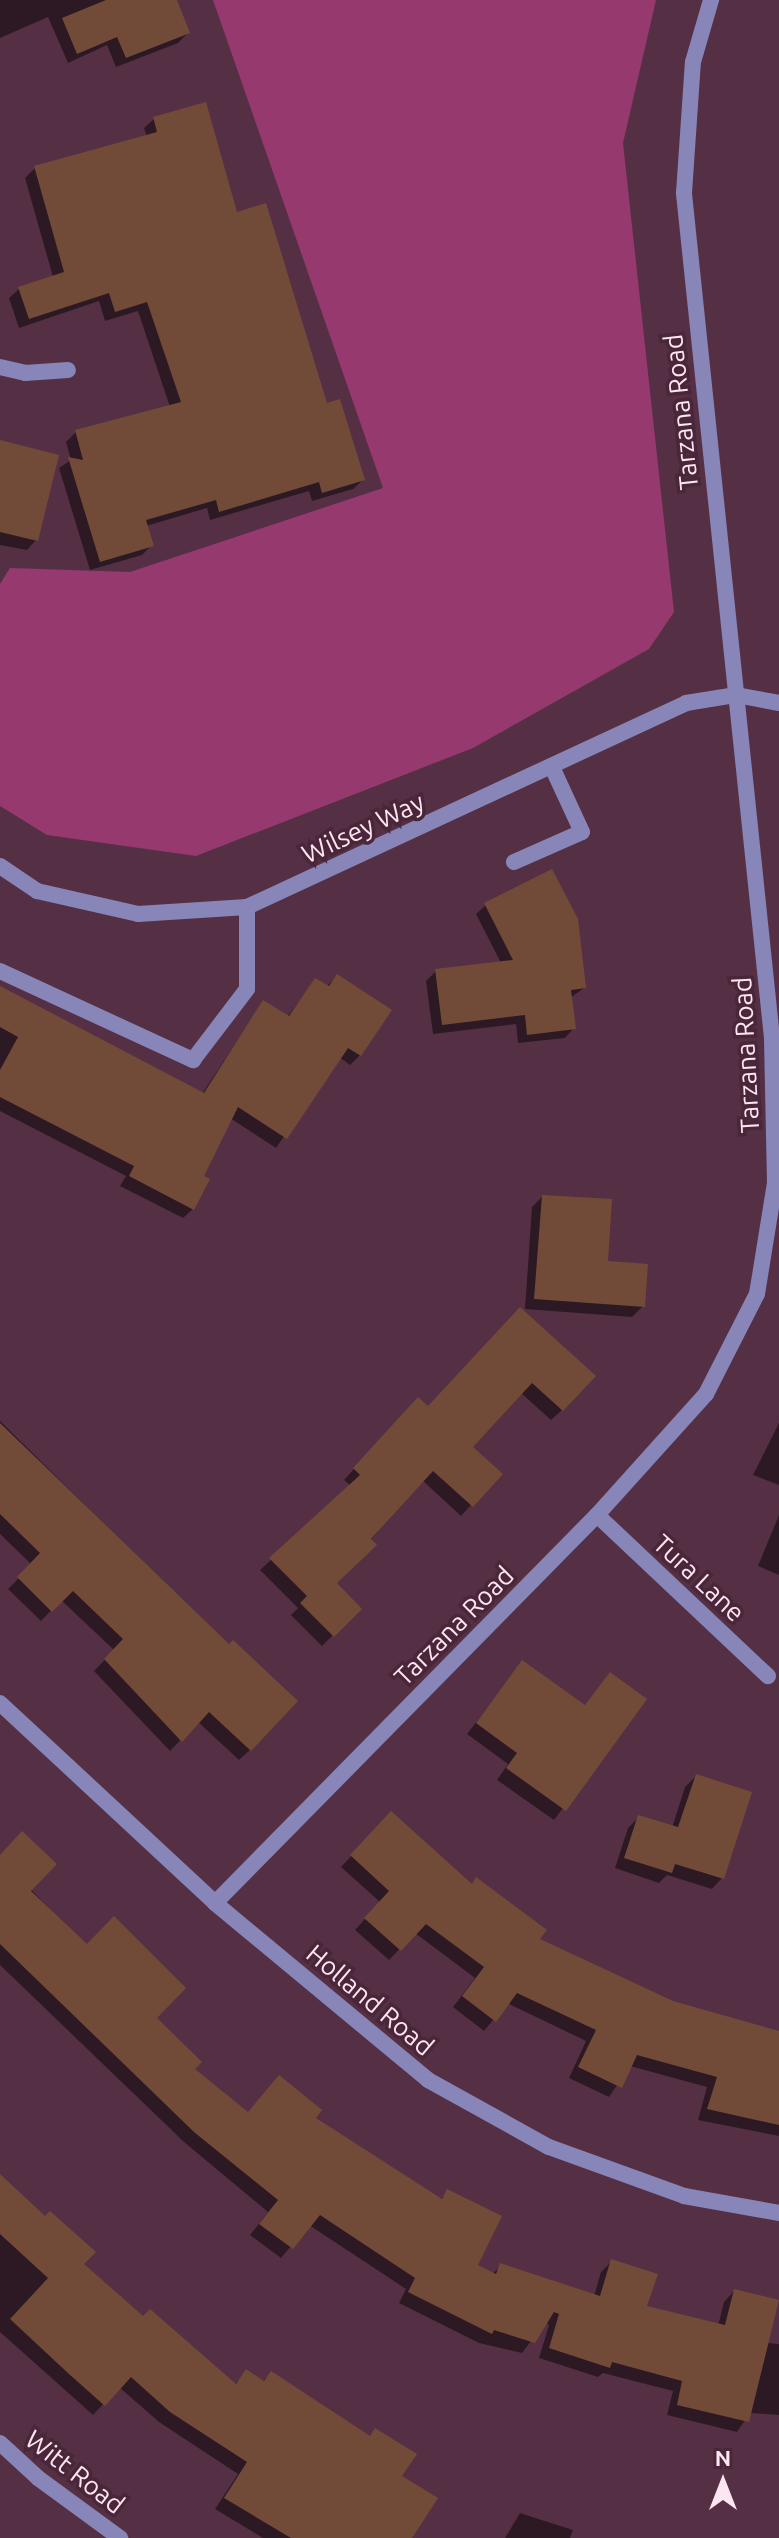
<!DOCTYPE html>
<style>
body{margin:0}
#map{position:relative;width:779px;height:2538px;overflow:hidden;background:#553044;font-family:Ubuntu,sans-serif}
div>[style]{position:absolute}
.green>*{inset:0;background:#95396f}
.shadow>*{inset:0;background:#0007}
.building>*{inset:0;background:#724b38}
.service>*{height:16px;margin:-8px;padding:0 8px;transform-origin:8px;border-radius:8px;background:#8885b8}
.minor>*{height:16px;margin:-8px;padding:0 8px;transform-origin:8px;border-radius:8px;background:#8885b8}
span{translate:-50% -50%;white-space:nowrap;text-align:center;line-height:1.15;-webkit-text-stroke:7px #4a263a;paint-order:stroke}
.street-label{font-size:26px;color:#fde5f1}
.north{position:absolute;left:683px;top:2442px;width:80px;height:80px;-webkit-text-stroke:6px #4a263a;paint-order:stroke;rotate:0deg;font-size:22px;font-weight:700;line-height:32px;text-align:center;color:#fde5f1}
.north::after{content:'';display:block;margin:auto;width:28px;height:36px;background:#fde5f1;clip-path:polygon(50% 0,100% 100%,50% 72%,0 100%)}
</style>
<div id="map">
<div class="green">
<div style="clip-path:polygon(213px 0,656px 0,623px 143px,674px 612px,649px 649px,473px 748px,196px 856px,47px 835px,0 806px,0 584px,10px 568px,130px 572px,383px 488px)"></div>
</div>
<div class="shadow">
<div style="clip-path:polygon(0 0,174px 0,188px 33px,178px 43px,116px 67px,107px 45px,68px 63px,48px 17px,0 38px)"></div>
<div style="clip-path:polygon(154px 119px,235px 215px,363px 480px,353px 489px,312px 501px,309px 491px,210px 520px,207px 508px,146px 526px,152px 545px,142px 555px,90px 570px,59px 468px,71px 460px,66px 442px,76px 432px,170px 407px,138px 311px,105px 321px,99px 301px,19px 328px,9px 298px,19px 289px,53px 277px,25px 178px,35px 168px,147px 137px,144px 128px)"></div>
<div style="clip-path:polygon(0 442px,36px 540px,27px 550px,0 545px)"></div>
<div style="clip-path:polygon(486px 905px,584px 988px,570px 998px,574px 1028px,565px 1038px,518px 1043px,516px 1024px,433px 1034px,426px 981px,436px 971px,501px 963px,476px 914px)"></div>
<div style="clip-path:polygon(337px 976px,360px 1055px,350px 1065px,339px 1057px,276px 1148px,230px 1118px,201px 1177px,193px 1209px,183px 1218px,120px 1186px,126px 1176px,0 1111px,0 989px,202px 1094px,263px 1002px,287px 1017px,316px 980px,326px 987px)"></div>
<div style="clip-path:polygon(542px 1197px,643px 1306px,632px 1317px,525px 1309px,532px 1207px)"></div>
<div style="clip-path:polygon(510px 1320px,562px 1410px,551px 1420px,521px 1393px,470px 1447px,471px 1505px,461px 1516px,422px 1480px,334px 1583px,359px 1609px,322px 1646px,291px 1615px,298px 1608px,260px 1570px,351px 1486px,344px 1480px,407px 1410px,428px 1409px)"></div>
<div style="clip-path:polygon(0 1421px,229px 1647px,250px 1750px,239px 1760px,198px 1722px,170px 1751px,94px 1671px,114px 1650px,61px 1600px,41px 1621px,8px 1589px,32px 1565px,0 1534px)"></div>
<div style="clip-path:polygon(779px 1423px,779px 1485px,753px 1475px)"></div>
<div style="clip-path:polygon(779px 1515px,779px 1575px,758px 1566px)"></div>
<div style="clip-path:polygon(522px 1663px,584px 1707px,610px 1675px,644px 1700px,554px 1820px,497px 1780px,508px 1764px,467px 1734px)"></div>
<div style="clip-path:polygon(696px 1776px,722px 1878px,712px 1889px,667px 1875px,659px 1883px,615px 1868px,628px 1828px,639px 1817px,672px 1828px,685px 1787px)"></div>
<div style="clip-path:polygon(381px 1824px,471px 1886px,537px 1940px,673px 2003px,779px 2033px,779px 2136px,698px 2120px,707px 2087px,630px 2066px,609px 2097px,569px 2078px,586px 2041px,507px 2003px,484px 2031px,453px 2007px,475px 1978px,415px 1933px,389px 1960px,355px 1930px,380px 1902px,341px 1867px)"></div>
<div style="clip-path:polygon(0 1857px,154px 2018px,192px 2069px,247px 2114px,279px 2077px,313px 2118px,440px 2200px,448px 2192px,475px 2266px,492px 2274px,501px 2266px,594px 2296px,601px 2272px,612px 2261px,645px 2307px,718px 2326px,724px 2302px,734px 2291px,767px 2343px,779px 2344px,779px 2415px,750px 2413px,737px 2432px,667px 2415px,673px 2391px,603px 2373px,598px 2377px,539px 2358px,549px 2325px,545px 2323px,522px 2353px,479px 2343px,399px 2303px,406px 2289px,309px 2225px,281px 2258px,250px 2235px,268px 2212px,184px 2142px,0 1965px)"></div>
<div style="clip-path:polygon(0 2176px,81px 2264px,142px 2319px,234px 2385px,246px 2372px,262px 2382px,271px 2373px,369px 2437px,375px 2430px,400px 2477px,410px 2538px,263px 2538px,215px 2509px,238px 2474px,159px 2422px,119px 2387px,93px 2415px,0 2332px)"></div>
<div style="clip-path:polygon(520px 2513px,573px 2530px,570px 2538px,505px 2538px)"></div>
</div>
<div class="building">
<div style="clip-path:polygon(106px 0,177px 0,190px 33px,126px 58px,117px 37px,77px 54px,62px 18px)"></div>
<div style="clip-path:polygon(206px 102px,237px 212px,266px 203px,327px 403px,340px 399px,365px 480px,322px 493px,319px 482px,219px 512px,216px 500px,146px 520px,154px 546px,100px 562px,68px 457px,83px 460px,75px 430px,181px 402px,147px 302px,115px 312px,109px 293px,29px 319px,18px 287px,64px 272px,34px 166px,157px 132px,153px 117px)"></div>
<div style="clip-path:polygon(0 440px,59px 455px,38px 541px,0 532px)"></div>
<div style="clip-path:polygon(552px 869px,578px 919px,586px 988px,571px 990px,576px 1029px,527px 1035px,525px 1015px,442px 1025px,435px 969px,513px 960px,484px 903px)"></div>
<div style="clip-path:polygon(337px 974px,392px 1010px,361px 1056px,348px 1048px,287px 1139px,238px 1107px,204px 1176px,210px 1179px,194px 1210px,129px 1176px,134px 1166px,0 1097px,0 1070px,18px 1037px,0 1027px,0 986px,204px 1093px,263px 1000px,289px 1016px,315px 978px,329px 986px)"></div>
<div style="clip-path:polygon(542px 1195px,612px 1199px,608px 1261px,648px 1264px,645px 1307px,534px 1299px)"></div>
<div style="clip-path:polygon(520px 1307px,596px 1376px,563px 1411px,532px 1383px,473px 1447px,503px 1474px,473px 1507px,433px 1471px,371px 1539px,377px 1545px,337px 1583px,362px 1609px,334px 1637px,300px 1603px,307px 1596px,269px 1558px,360px 1475px,353px 1468px,418px 1397px,428px 1406px)"></div>
<div style="clip-path:polygon(0 1423px,229px 1644px,233px 1640px,298px 1701px,251px 1751px,209px 1712px,182px 1742px,104px 1659px,123px 1639px,73px 1591px,52px 1612px,17px 1577px,40px 1553px,0 1514px)"></div>
<div style="clip-path:polygon(522px 1660px,585px 1705px,610px 1672px,647px 1699px,566px 1811px,506px 1768px,517px 1753px,476px 1723px)"></div>
<div style="clip-path:polygon(696px 1774px,752px 1792px,724px 1879px,675px 1864px,672px 1873px,624px 1858px,638px 1815px,678px 1827px)"></div>
<div style="clip-path:polygon(391px 1811px,472px 1884px,476px 1877px,547px 1930px,540px 1939px,673px 2001px,779px 2031px,779px 2125px,707px 2109px,717px 2077px,637px 2055px,622px 2088px,578px 2067px,596px 2030px,517px 1993px,496px 2022px,462px 1996px,484px 1967px,426px 1924px,401px 1951px,364px 1918px,389px 1891px,350px 1855px)"></div>
<div style="clip-path:polygon(22px 1831px,57px 1864px,31px 1891px,87px 1944px,114px 1916px,186px 1988px,157px 2018px,202px 2062px,195px 2069px,248px 2112px,279px 2075px,322px 2110px,316px 2118px,442px 2199px,447px 2189px,502px 2216px,478px 2265px,496px 2274px,500px 2263px,600px 2296px,611px 2259px,658px 2274px,647px 2306px,725px 2325px,734px 2289px,779px 2300px,749px 2422px,677px 2405px,682px 2381px,612px 2362px,610px 2368px,549px 2348px,559px 2314px,554px 2312px,535px 2343px,494px 2330px,492px 2334px,408px 2292px,415px 2278px,320px 2215px,293px 2249px,259px 2224px,278px 2200px,194px 2132px,0 1944px,0 1855px)"></div>
<div style="clip-path:polygon(0 2174px,45px 2216px,50px 2211px,96px 2252px,84px 2264px,143px 2316px,150px 2309px,236px 2384px,246px 2369px,264px 2381px,271px 2371px,370px 2436px,375px 2428px,417px 2454px,402px 2476px,438px 2498px,412px 2538px,291px 2538px,224px 2498px,247px 2462px,170px 2412px,131px 2377px,105px 2406px,69px 2374px,10px 2319px,48px 2278px,0 2234px)"></div>
</div>
<div class="service">
<div style="left:514px;top:862px;width:74px;rotate:-23.8deg"></div>
<div style="left:582px;top:832px;width:72px;rotate:-114.8deg"></div>
<div style="left:0;top:971px;width:213px;rotate:24.8deg"></div>
<div style="left:193px;top:1060px;width:89px;rotate:-52.7deg"></div>
<div style="left:247px;top:989px;width:82px;rotate:-90deg"></div>
</div>
<div class="minor">
<div style="left:0;top:367px;width:26px;rotate:13deg"></div>
<div style="left:25px;top:373px;width:43px;rotate:-4deg"></div>
<div style="left:0;top:866px;width:45px;rotate:34deg"></div>
<div style="left:37px;top:891px;width:104px;rotate:12.8deg"></div>
<div style="left:138px;top:914px;width:109px;rotate:-3.7deg"></div>
<div style="left:247px;top:907px;width:484px;rotate:-24.9deg"></div>
<div style="left:686px;top:703px;width:51px;rotate:-9.1deg"></div>
<div style="left:736px;top:695px;width:44px;rotate:10.5deg"></div>
<div style="left:597px;top:1515px;width:235px;rotate:43.3deg"></div>
<div style="left:0;top:1703px;width:294px;rotate:42.9deg"></div>
<div style="left:215px;top:1903px;width:277px;rotate:39.7deg"></div>
<div style="left:428px;top:2080px;width:138px;rotate:29deg"></div>
<div style="left:549px;top:2147px;width:144px;rotate:19.9deg"></div>
<div style="left:684px;top:2196px;width:97px;rotate:10.1deg"></div>
<div style="left:215px;top:1903px;width:544px;rotate:-45.45deg"></div>
<div style="left:597px;top:1515px;width:163px;rotate:-48deg"></div>
<div style="left:706px;top:1394px;width:112px;rotate:-63deg"></div>
<div style="left:757px;top:1294px;width:112px;rotate:-80.8deg"></div>
<div style="left:775px;top:1183px;width:145px;rotate:-91.2deg"></div>
<div style="left:772px;top:1038px;width:850px;rotate:-95.95deg"></div>
<div style="left:684px;top:193px;width:131px;rotate:-86.1deg"></div>
<div style="left:693px;top:62px;width:65px;rotate:-73.8deg"></div>
<div style="left:0;top:2443px;width:52px;rotate:42.6deg"></div>
<div style="left:38px;top:2478px;width:102px;rotate:36.2deg"></div>
</div>
<div class="street-label">
<span style="left:681px;top:412px;rotate:-96deg">Tarzana Road</span>
<span style="left:363px;top:828px;rotate:-25deg">Wilsey Way</span>
<span style="left:746px;top:1055px;rotate:-93deg">Tarzana Road</span>
<span style="left:699px;top:1578px;rotate:43deg">Tura Lane</span>
<span style="left:454px;top:1626px;rotate:-45deg">Tarzana Road</span>
<span style="left:370px;top:2000px;rotate:40deg">Holland Road</span>
<span style="left:75px;top:2472px;rotate:38deg">Witt Road</span>
</div>
<div class="north">N</div>
</div>
